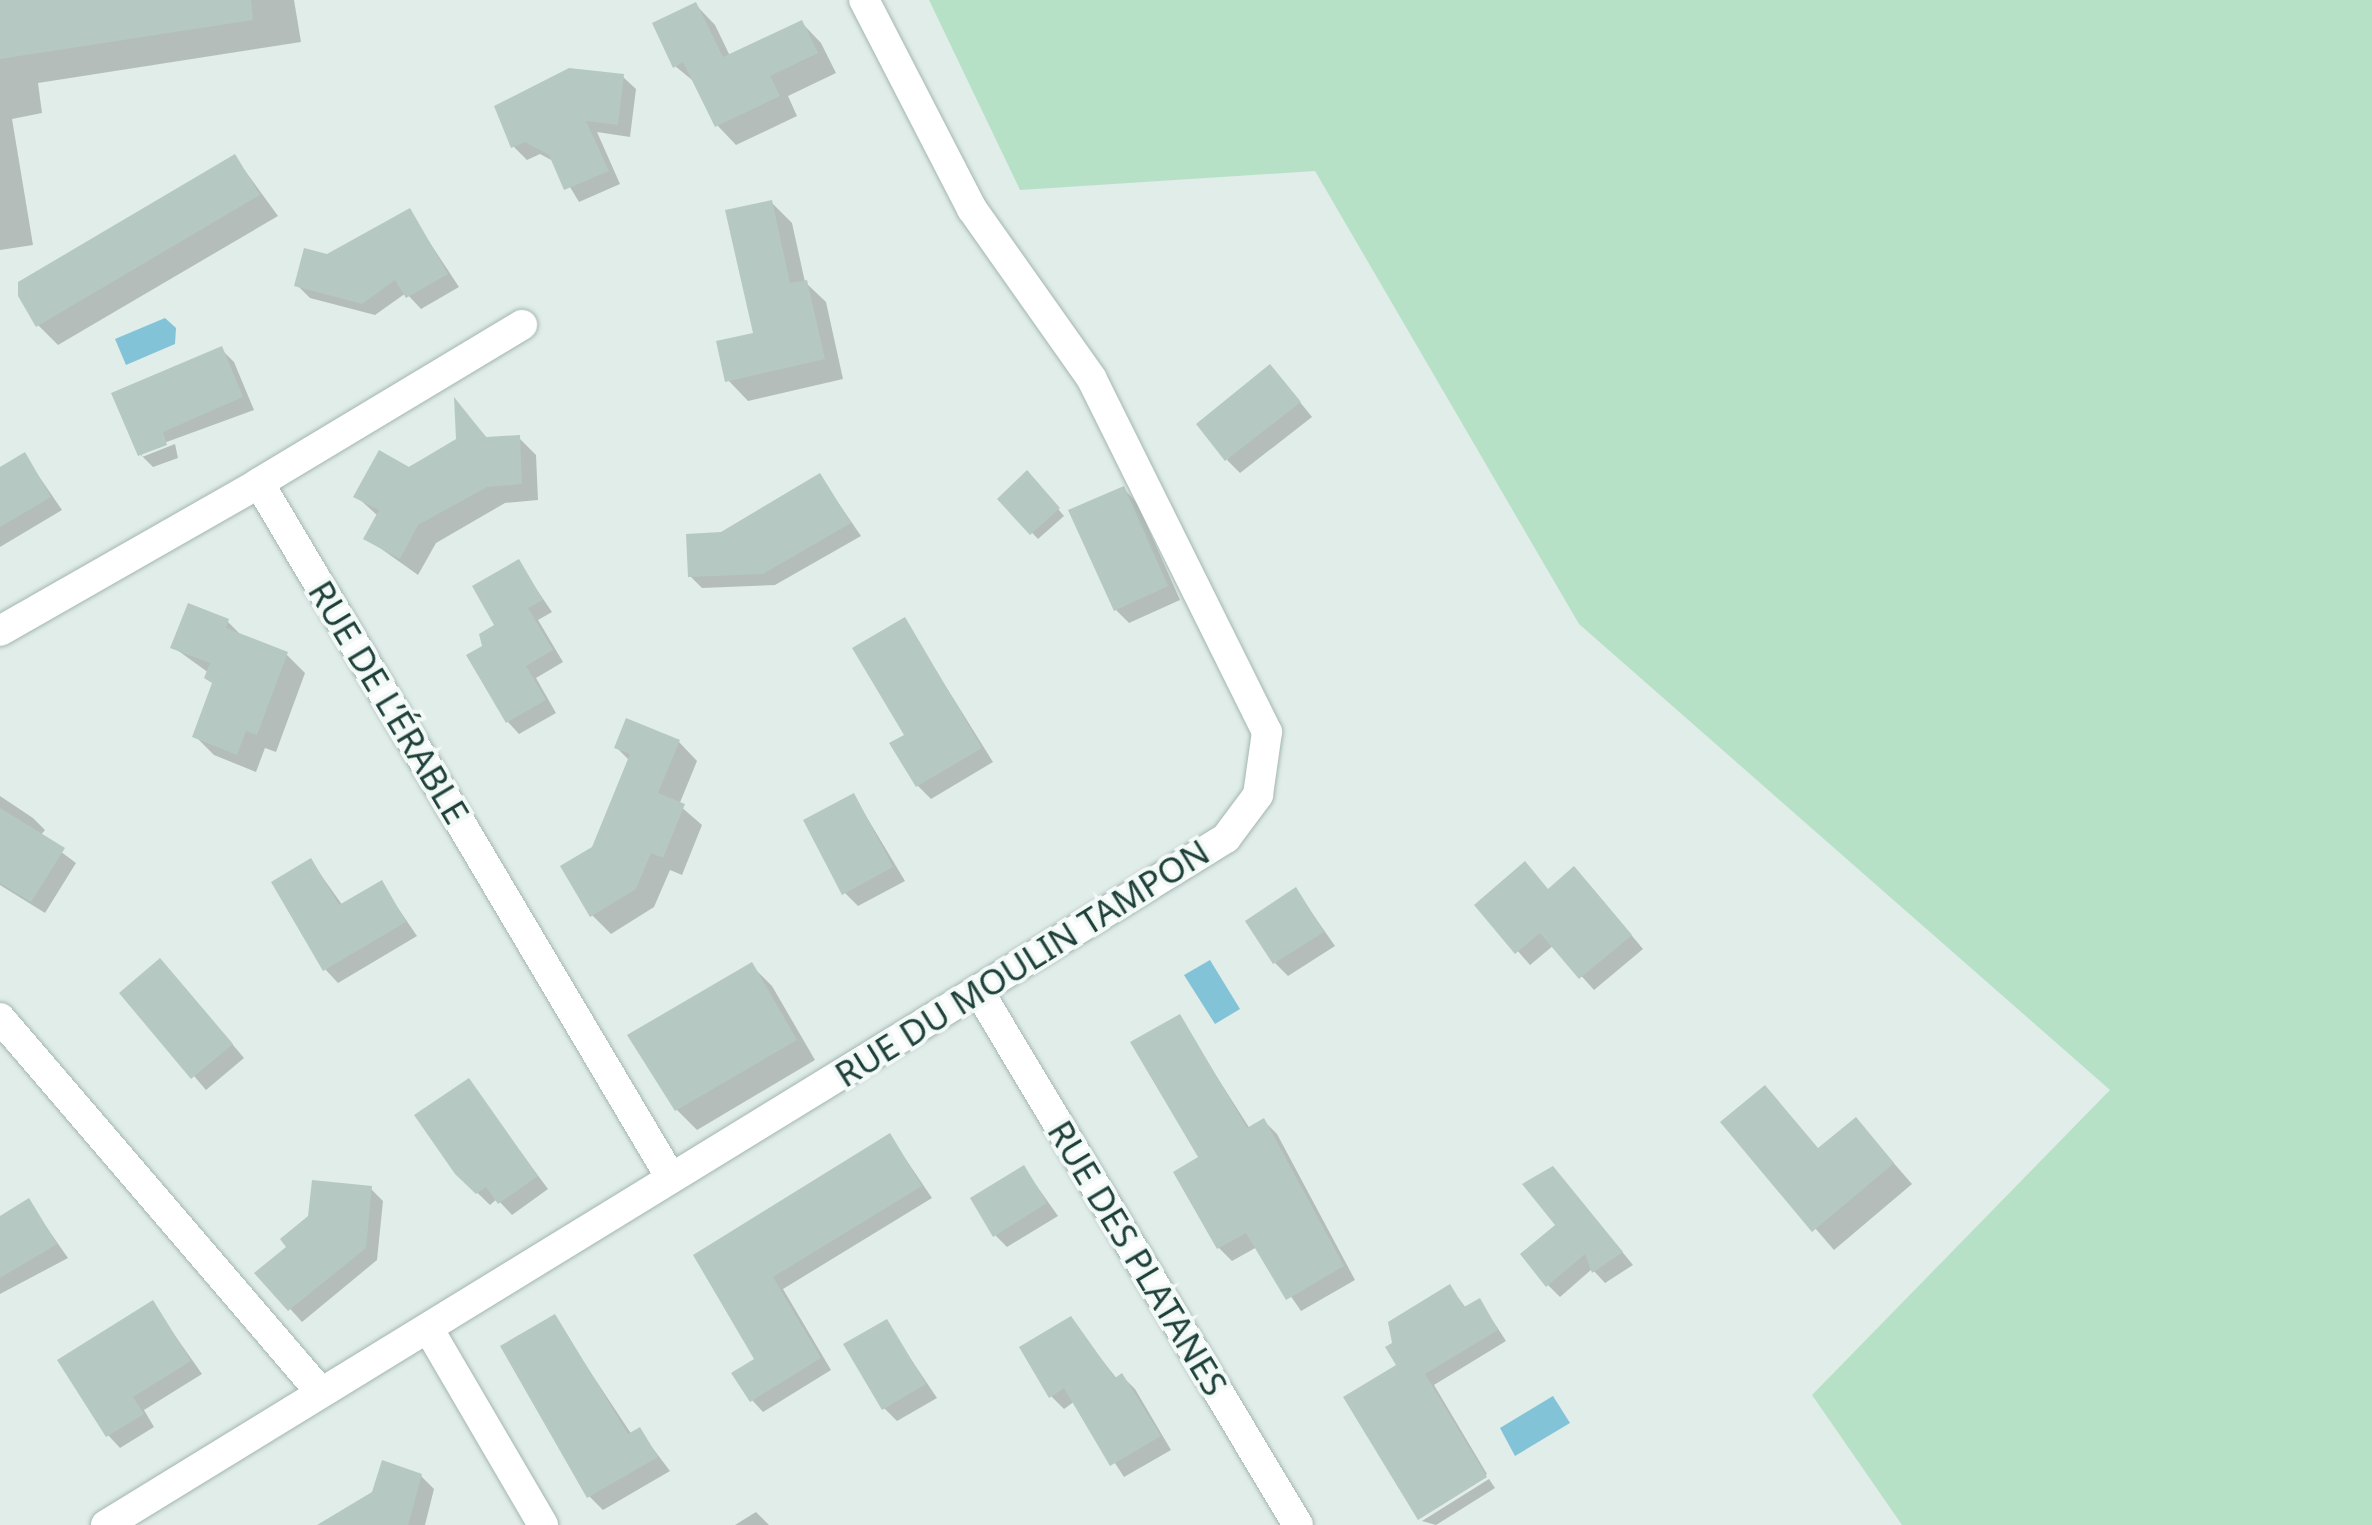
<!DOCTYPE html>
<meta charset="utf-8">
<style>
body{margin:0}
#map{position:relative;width:2372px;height:1525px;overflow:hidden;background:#e1ede9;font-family:"Noto Sans",sans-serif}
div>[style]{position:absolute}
.green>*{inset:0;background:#b7e1c7}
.water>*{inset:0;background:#83c3d8}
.shadow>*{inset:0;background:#0003}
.building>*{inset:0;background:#b6c8c2}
.roads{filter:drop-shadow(0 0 2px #a3b6b1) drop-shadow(0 0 2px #a3b6b1)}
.street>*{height:30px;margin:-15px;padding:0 15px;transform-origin:15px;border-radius:15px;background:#fff}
span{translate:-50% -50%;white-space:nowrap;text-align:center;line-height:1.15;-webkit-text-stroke:8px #f2f9f6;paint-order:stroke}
.street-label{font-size:35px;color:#1f403a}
</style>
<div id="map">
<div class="green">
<div style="clip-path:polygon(929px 0,2372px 0,2372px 1525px,1902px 1525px,1812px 1395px,2110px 1090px,1579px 624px,1315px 171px,1020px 190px)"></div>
</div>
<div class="water">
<div style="clip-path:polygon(165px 318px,176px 328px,175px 344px,126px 365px,115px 339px)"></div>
<div style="clip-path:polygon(1210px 960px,1240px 1009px,1215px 1024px,1184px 975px)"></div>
<div style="clip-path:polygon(1553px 1396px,1570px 1423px,1515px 1456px,1500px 1428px)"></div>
</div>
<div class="shadow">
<div style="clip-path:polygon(0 0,294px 0,301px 42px,38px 83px,42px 113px,12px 119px,33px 245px,0 250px)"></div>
<div style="clip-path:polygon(696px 5px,715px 25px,730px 56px,802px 23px,821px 43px,836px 73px,788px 96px,797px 116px,736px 145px,717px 125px,697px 84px,675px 66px)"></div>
<div style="clip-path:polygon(622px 76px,636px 89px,630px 137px,597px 132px,620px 184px,579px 202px,555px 162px,540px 154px,527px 160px,513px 146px)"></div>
<div style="clip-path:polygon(235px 157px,278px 216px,58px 345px,38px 325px)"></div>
<div style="clip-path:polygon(772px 203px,792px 223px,805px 282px,826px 302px,843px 379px,748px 401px,728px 380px,756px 335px)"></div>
<div style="clip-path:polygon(409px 211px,459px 287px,421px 309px,406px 293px,375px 315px,310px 298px,297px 285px,328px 257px)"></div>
<div style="clip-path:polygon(221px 349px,234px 362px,254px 410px,142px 451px,142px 457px,175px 444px,178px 458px,153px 467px,140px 454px)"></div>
<div style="clip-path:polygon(1283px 381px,1312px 417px,1240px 473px,1227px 460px)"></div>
<div style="clip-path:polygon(457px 404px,488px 439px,519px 438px,536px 455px,538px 500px,505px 503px,436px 543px,418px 575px,366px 538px,378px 516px,356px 496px,458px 440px)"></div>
<div style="clip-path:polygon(25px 456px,62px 510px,0 547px,0 470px)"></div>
<div style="clip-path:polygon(820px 476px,861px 536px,775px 585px,702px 588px,690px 576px,722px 534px)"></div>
<div style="clip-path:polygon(1033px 479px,1064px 516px,1038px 539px,1000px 499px)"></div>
<div style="clip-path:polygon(1124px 489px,1137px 503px,1180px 600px,1129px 623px,1116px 610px)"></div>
<div style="clip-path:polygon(518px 562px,552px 612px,538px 620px,563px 662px,536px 678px,556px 713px,519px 734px,508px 722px,498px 626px)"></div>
<div style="clip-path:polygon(227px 621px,244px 638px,286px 654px,305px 673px,276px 752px,265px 748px,256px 772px,214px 755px,195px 736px,214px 685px,209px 673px,173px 647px)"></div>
<div style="clip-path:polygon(905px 621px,993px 762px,931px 799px,918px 786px,908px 735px)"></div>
<div style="clip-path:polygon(679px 742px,697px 761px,679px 805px,702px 825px,682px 875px,670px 870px,654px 907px,611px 934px,592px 915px,594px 849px,630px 761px,617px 748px)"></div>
<div style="clip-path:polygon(0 796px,33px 818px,45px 830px,40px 836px,76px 863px,45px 913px,0 885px)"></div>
<div style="clip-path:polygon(854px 796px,905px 881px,858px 906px,845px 893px)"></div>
<div style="clip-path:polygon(311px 861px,343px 906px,381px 883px,417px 936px,338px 983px,325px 969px)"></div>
<div style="clip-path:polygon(1587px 882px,1643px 949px,1594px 990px,1554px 945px,1530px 965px,1478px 905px)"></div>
<div style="clip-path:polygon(1296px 890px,1335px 946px,1288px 976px,1275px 963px)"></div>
<div style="clip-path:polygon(752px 966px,772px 986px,815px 1060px,697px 1130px,677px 1110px)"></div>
<div style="clip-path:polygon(173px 974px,244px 1058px,206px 1090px,123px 993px)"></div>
<div style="clip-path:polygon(1179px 1017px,1250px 1129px,1264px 1121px,1277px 1134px,1355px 1280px,1301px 1311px,1257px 1247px,1232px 1261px,1219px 1248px,1176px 1173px,1202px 1158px)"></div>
<div style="clip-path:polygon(468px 1081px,548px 1189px,512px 1215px,497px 1199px,490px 1205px,457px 1173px)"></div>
<div style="clip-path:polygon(1856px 1120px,1912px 1184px,1834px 1250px,1724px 1123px,1820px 1150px)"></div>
<div style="clip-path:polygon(890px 1136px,932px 1198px,783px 1289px,831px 1370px,763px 1412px,752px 1400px,757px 1359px,696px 1255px)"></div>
<div style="clip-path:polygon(1024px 1168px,1058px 1216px,1007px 1247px,995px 1235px)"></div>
<div style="clip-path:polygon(1564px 1181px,1633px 1265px,1605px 1283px,1592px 1269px,1560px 1297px,1548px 1285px)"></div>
<div style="clip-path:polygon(371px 1189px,383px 1201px,377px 1260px,302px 1322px,258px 1273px)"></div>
<div style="clip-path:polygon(29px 1202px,68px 1258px,0 1294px,0 1219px)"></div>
<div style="clip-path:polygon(1450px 1287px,1466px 1308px,1480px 1301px,1506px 1341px,1434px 1385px,1487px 1474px,1419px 1517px,1400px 1366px)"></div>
<div style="clip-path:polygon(152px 1303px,202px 1374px,144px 1410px,154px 1427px,120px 1448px,108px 1435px)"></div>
<div style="clip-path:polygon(554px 1317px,632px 1435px,639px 1430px,670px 1471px,603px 1510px,589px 1496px)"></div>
<div style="clip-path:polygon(1070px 1319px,1117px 1379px,1122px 1376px,1135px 1389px,1171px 1450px,1124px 1477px,1075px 1401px,1064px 1409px,1051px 1396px)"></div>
<div style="clip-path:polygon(886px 1322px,937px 1398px,897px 1421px,884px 1408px)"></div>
<div style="clip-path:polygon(421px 1476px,434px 1489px,425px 1525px,326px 1525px)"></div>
<div style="clip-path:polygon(1489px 1479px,1495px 1488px,1436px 1525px,1422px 1521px)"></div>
<div style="clip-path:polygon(756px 1512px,769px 1525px,735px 1525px)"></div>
</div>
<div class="building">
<div style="clip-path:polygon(0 0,251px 0,253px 20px,0 59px)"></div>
<div style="clip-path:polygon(696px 2px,723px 57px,802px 20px,818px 53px,770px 76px,780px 96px,715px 127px,683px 62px,673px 68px,652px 23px)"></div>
<div style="clip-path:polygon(569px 68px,624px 74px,618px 125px,586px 121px,609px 171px,564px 190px,549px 155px,525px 142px,511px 148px,494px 106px)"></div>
<div style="clip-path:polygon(235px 154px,260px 195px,36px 327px,18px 296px,18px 282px)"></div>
<div style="clip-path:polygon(772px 200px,790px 283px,807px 280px,825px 359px,725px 382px,716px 341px,753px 333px,725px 210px)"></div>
<div style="clip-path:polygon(410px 208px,448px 274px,406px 298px,395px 280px,362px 304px,294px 286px,304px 248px,327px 254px)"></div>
<div style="clip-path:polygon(222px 346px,243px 397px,163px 432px,167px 445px,138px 456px,111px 393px)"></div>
<div style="clip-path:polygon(1270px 364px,1301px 402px,1225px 461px,1196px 424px)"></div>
<div style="clip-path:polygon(454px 397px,486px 437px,520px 435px,522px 484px,487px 487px,418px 525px,400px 559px,363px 539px,379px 510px,353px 497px,379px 450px,409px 467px,456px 439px)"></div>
<div style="clip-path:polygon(25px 452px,51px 497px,0 527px,0 467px)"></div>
<div style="clip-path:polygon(1027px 470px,1060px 508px,1030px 535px,997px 499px)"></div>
<div style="clip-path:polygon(820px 473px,851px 523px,763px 574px,688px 577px,686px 534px,721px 532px)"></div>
<div style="clip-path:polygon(1124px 486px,1168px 586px,1114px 611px,1068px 510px)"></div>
<div style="clip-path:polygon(519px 559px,543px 600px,528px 608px,553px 650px,526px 666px,546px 700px,506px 723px,466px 655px,482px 646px,479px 634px,494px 625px,472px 586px)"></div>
<div style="clip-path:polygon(188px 603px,229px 619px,226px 628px,288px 652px,257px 735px,246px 731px,237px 755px,192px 737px,212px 683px,204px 678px,210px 663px,170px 648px)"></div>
<div style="clip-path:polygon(905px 617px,982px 748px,916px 787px,889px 743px,904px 735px,852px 648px)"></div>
<div style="clip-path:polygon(626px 718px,680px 740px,658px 793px,685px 804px,663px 858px,651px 853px,636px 889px,590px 917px,560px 866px,592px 847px,630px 754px,614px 748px)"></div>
<div style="clip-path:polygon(854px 793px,893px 867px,842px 895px,803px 820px)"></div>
<div style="clip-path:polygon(0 808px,65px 848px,31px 902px,0 883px)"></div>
<div style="clip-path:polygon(311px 858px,339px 905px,382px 880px,406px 922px,323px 971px,271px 882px)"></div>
<div style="clip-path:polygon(1525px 861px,1548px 889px,1574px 866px,1632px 935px,1579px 979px,1540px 933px,1515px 954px,1474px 905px)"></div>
<div style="clip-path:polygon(1296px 887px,1324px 932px,1273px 964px,1245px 921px)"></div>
<div style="clip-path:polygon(160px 958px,233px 1044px,191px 1079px,119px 993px)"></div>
<div style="clip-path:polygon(752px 962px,797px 1040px,675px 1111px,627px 1035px)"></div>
<div style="clip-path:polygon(1180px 1014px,1247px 1128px,1264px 1118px,1344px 1266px,1286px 1300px,1246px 1233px,1217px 1249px,1173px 1172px,1198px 1157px,1130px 1042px)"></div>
<div style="clip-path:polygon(469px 1078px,538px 1176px,498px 1204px,486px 1187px,476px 1194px,455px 1174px,414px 1115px)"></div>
<div style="clip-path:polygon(1765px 1085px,1818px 1148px,1856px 1117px,1894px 1163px,1812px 1232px,1720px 1122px)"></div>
<div style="clip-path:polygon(890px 1133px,922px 1186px,773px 1277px,821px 1358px,750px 1402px,731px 1373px,754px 1359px,693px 1255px)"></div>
<div style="clip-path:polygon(1024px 1165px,1047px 1203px,993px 1237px,970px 1198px)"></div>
<div style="clip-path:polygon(1553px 1166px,1623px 1252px,1592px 1273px,1585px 1254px,1546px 1287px,1520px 1254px,1555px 1225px,1522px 1184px)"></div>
<div style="clip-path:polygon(312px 1180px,372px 1186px,366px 1248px,288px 1311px,254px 1273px,286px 1247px,280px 1239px,308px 1216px)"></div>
<div style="clip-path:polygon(29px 1198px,57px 1244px,0 1278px,0 1216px)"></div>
<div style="clip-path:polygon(1450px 1284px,1464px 1307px,1480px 1298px,1498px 1330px,1425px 1374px,1487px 1477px,1418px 1520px,1343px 1397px,1396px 1365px,1385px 1347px,1392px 1343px,1388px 1322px)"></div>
<div style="clip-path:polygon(153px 1300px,191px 1361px,133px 1397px,144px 1414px,106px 1437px,57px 1360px)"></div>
<div style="clip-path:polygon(555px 1314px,628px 1434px,640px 1427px,658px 1457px,587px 1498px,500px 1346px)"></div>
<div style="clip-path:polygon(1071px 1316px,1115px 1378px,1122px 1373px,1161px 1436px,1110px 1466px,1064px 1388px,1049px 1398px,1019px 1347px)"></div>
<div style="clip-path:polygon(887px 1319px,926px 1384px,882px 1410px,843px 1344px)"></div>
<div style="clip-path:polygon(382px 1460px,422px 1474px,408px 1525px,317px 1525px,372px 1492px)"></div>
</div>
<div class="roads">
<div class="street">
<div style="left:259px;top:483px;width:307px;rotate:-31deg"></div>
<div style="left:0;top:631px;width:298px;rotate:-29.7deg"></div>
<div style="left:259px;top:483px;width:808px;rotate:59.34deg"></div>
<div style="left:978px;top:990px;width:623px;rotate:59.12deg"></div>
<div style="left:0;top:1018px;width:492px;rotate:49.4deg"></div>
<div style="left:428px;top:1328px;width:228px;rotate:59.7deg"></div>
<div style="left:106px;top:1525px;width:1314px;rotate:-31.52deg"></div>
<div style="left:1226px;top:838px;width:54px;rotate:-53.3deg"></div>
<div style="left:1258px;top:795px;width:64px;rotate:-81.9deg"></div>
<div style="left:1267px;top:732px;width:394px;rotate:-116.4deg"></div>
<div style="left:1092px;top:379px;width:208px;rotate:-125.2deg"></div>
<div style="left:972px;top:209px;width:235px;rotate:-117.3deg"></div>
</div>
</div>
<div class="street-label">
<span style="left:389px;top:702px;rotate:59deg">RUE DE L’ÉRABLE</span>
<span style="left:1022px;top:963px;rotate:-32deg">RUE DU MOULIN TAMPON</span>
<span style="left:1138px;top:1258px;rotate:59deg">RUE DES PLATANES</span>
</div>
</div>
